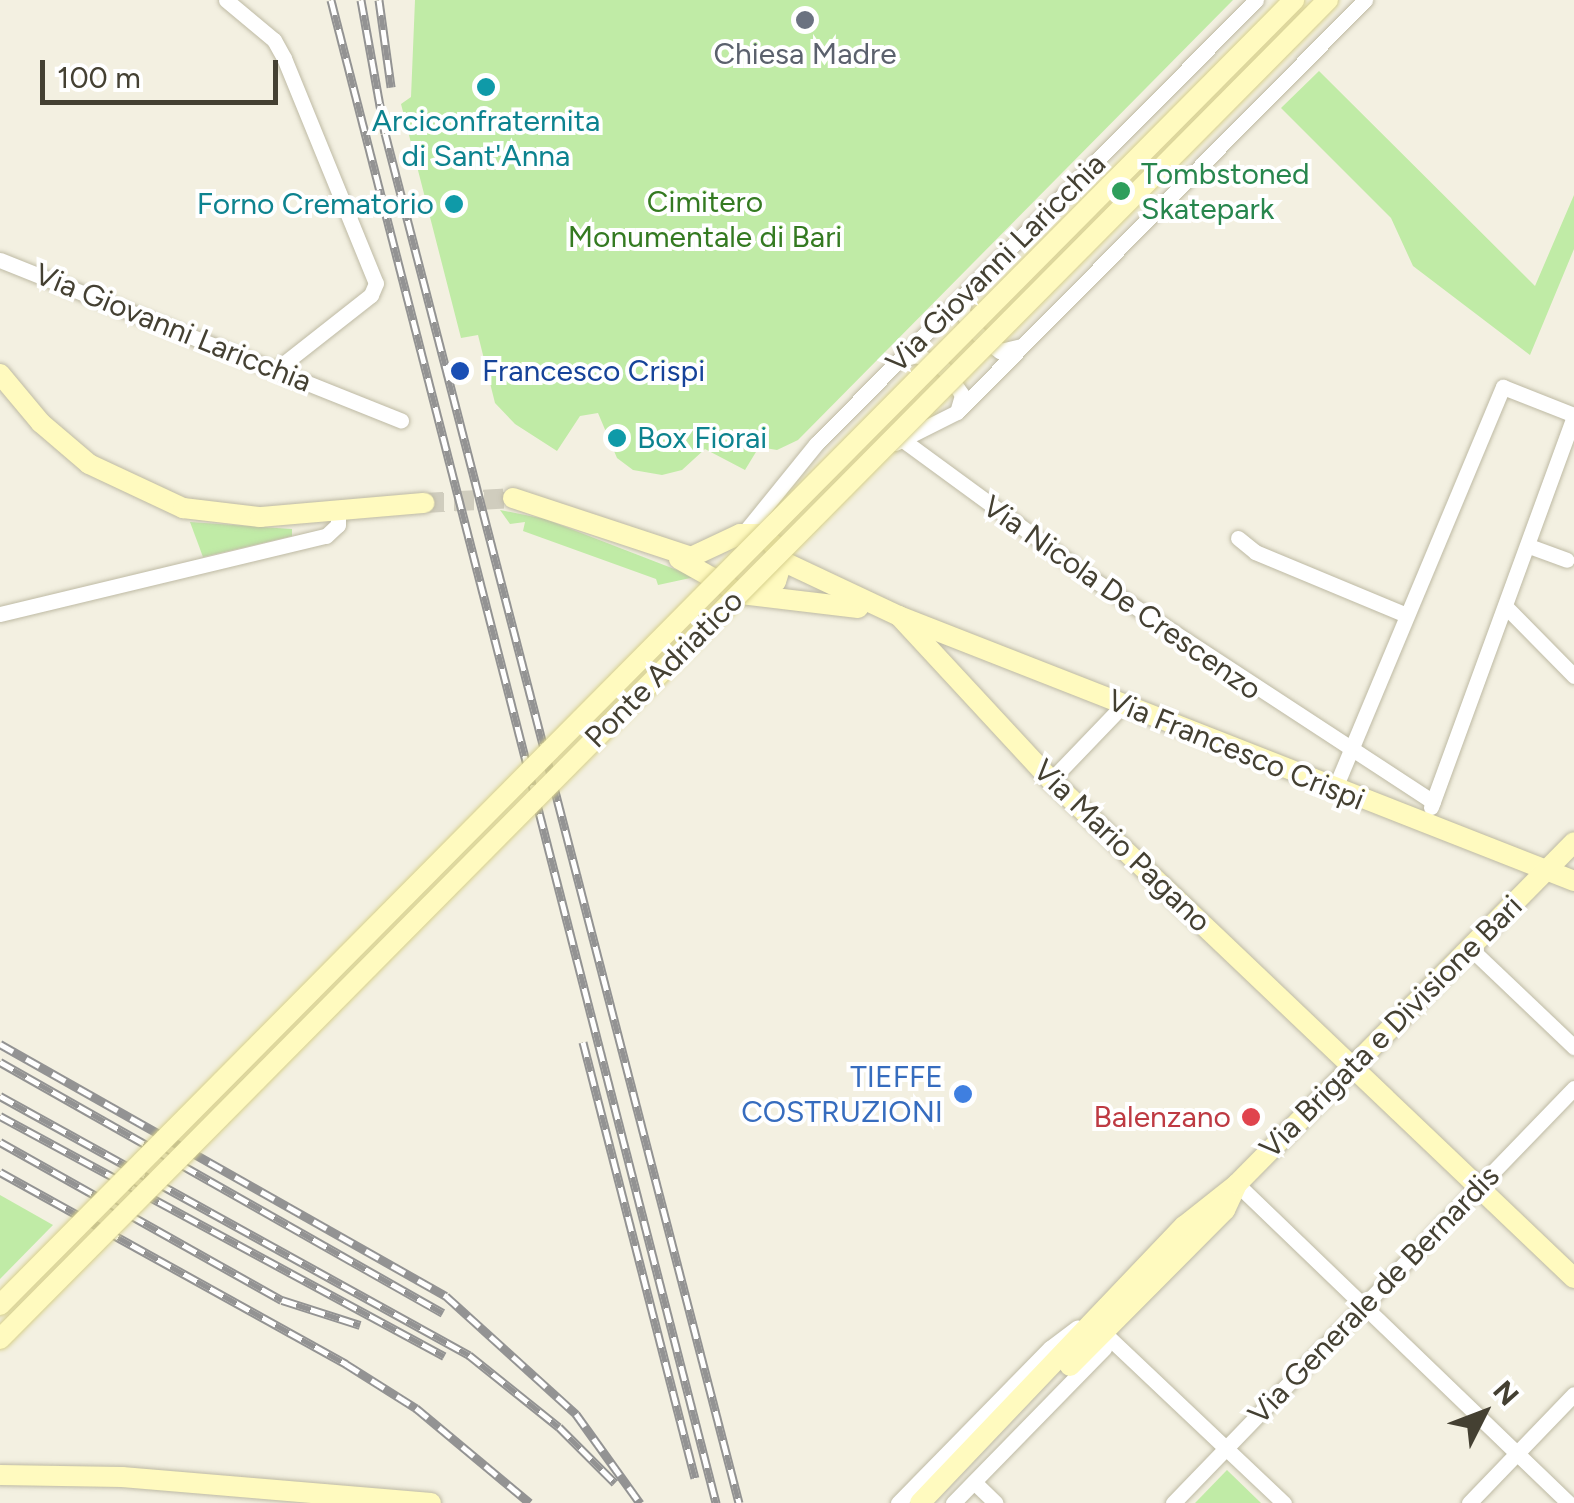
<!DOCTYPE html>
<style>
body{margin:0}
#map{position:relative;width:1574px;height:1503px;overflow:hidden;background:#f3f0e1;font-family:Figtree,sans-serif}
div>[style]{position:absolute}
.green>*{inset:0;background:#c0eba6}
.secondary-tunnel>*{height:20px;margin-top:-10px;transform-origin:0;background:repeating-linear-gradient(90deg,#d0cdbe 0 20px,transparent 0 30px)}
.roads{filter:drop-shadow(0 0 2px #bebaa4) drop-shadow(0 0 2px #bebaa4)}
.street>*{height:15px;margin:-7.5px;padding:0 7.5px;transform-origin:7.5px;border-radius:7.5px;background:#fff}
.secondary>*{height:20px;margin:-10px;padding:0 10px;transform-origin:10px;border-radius:10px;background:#fffabf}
.rail>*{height:9px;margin-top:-4.5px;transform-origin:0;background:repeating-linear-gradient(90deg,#fff 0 15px,#939393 0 30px);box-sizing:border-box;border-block:2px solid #939393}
.bridges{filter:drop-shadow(0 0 2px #d7d08c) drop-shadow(0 0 2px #d7d08c)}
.secondary-bridge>*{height:20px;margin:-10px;padding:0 10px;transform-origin:10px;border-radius:10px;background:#fffabf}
.dots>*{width:28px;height:28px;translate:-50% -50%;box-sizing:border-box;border:5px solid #fff;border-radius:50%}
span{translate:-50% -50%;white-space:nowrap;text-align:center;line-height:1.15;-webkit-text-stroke:8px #fff;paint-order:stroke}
.worship-label{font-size:30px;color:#5b616d}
.culture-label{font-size:30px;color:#0d838f}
.right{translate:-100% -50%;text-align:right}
.left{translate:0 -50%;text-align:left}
.leisure-label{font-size:30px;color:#27864d}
.park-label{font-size:30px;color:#347a21}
.street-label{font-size:30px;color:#444032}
.transit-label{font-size:30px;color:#164399}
.shop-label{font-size:30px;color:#366cbe}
.health-label{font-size:30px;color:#be3a42}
.north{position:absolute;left:1434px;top:1363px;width:100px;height:100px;-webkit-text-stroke:8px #fff;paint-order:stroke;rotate:48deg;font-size:28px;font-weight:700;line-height:40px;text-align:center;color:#444032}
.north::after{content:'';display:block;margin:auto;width:35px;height:45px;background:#444032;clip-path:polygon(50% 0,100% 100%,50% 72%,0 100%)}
.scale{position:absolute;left:40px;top:60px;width:238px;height:45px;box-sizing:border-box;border:5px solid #444032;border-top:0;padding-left:12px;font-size:30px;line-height:35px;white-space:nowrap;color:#444032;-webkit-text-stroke:8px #fff;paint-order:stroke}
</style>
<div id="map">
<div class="green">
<div style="clip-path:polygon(415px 0,1233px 0,798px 440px,777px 450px,759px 447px,745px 470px,705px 449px,682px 470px,662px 475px,633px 470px,617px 458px,598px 413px,580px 416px,557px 451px,515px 424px,495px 403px,478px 335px,461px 338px,401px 104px,411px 97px)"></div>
<div style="clip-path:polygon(1319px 71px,1535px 286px,1574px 195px,1574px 249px,1530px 355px,1413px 266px,1391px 218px,1281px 108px)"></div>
<div style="clip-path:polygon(500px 510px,545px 519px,695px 577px,658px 585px,656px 579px,523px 531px,525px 522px,510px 524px)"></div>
<div style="clip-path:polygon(190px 522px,292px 529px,292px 536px,203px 557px)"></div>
<div style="clip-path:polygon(0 1195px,53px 1225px,0 1279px)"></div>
<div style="clip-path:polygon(1227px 1470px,1261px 1503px,1195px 1503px)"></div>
</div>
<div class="secondary-tunnel">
<div style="left:424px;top:503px;width:89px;rotate:-3.2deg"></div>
</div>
<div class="roads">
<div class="street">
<div style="left:226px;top:0;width:62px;rotate:39.8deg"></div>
<div style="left:274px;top:40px;width:21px;rotate:61deg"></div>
<div style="left:284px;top:58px;width:243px;rotate:67.8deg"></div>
<div style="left:376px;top:283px;width:13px;rotate:113deg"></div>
<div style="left:371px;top:295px;width:120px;rotate:141.8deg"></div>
<div style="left:0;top:260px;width:432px;rotate:21.8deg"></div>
<div style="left:967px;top:294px;width:18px;rotate:109deg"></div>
<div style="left:961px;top:311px;width:29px;rotate:54deg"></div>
<div style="left:978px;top:334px;width:28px;rotate:38deg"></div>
<div style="left:1000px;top:351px;width:22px;rotate:-13deg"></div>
<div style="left:902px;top:359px;width:16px;rotate:-15deg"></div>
<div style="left:917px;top:355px;width:30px;rotate:27deg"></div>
<div style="left:944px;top:369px;width:32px;rotate:55deg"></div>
<div style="left:962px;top:395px;width:15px;rotate:106deg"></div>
<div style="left:900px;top:438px;width:240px;rotate:36.2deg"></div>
<div style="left:1094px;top:580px;width:405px;rotate:33.2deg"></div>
<div style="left:895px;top:443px;width:69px;rotate:-26.6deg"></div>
<div style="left:957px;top:412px;width:580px;rotate:-45.28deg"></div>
<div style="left:744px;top:533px;width:114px;rotate:-51deg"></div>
<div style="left:816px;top:444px;width:625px;rotate:-45.26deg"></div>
<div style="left:1238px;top:538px;width:22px;rotate:39deg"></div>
<div style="left:1255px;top:552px;width:164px;rotate:22.6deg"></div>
<div style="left:1529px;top:546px;width:40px;rotate:20.2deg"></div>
<div style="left:1508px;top:609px;width:94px;rotate:45.4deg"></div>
<div style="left:0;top:614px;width:335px;rotate:-13.5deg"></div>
<div style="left:326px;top:536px;width:16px;rotate:-43deg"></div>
<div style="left:338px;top:525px;width:14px;rotate:-90deg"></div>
<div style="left:1051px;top:780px;width:104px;rotate:-46.2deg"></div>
<div style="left:1335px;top:788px;width:435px;rotate:-67.3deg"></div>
<div style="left:1503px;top:387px;width:76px;rotate:21.5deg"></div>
<div style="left:1431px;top:807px;width:416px;rotate:-69.9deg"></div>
<div style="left:1470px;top:948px;width:144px;rotate:43.6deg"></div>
<div style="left:1237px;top:1184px;width:460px;rotate:43.9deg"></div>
<div style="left:1103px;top:1332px;width:249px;rotate:43.4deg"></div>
<div style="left:974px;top:1482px;width:30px;rotate:44deg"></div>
<div style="left:898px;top:1503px;width:217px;rotate:-45.6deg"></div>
<div style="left:1050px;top:1348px;width:34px;rotate:-37deg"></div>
<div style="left:953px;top:1503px;width:216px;rotate:-45.7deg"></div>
<div style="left:1104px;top:1348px;width:16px;rotate:-94deg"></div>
<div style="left:1173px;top:1503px;width:577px;rotate:-45.98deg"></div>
<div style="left:1469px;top:1503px;width:151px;rotate:-46.1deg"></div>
</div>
<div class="secondary">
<div style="left:0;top:374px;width:64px;rotate:50.1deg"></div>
<div style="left:41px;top:423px;width:63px;rotate:40.5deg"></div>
<div style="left:89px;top:464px;width:104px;rotate:25.1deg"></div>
<div style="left:183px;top:508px;width:78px;rotate:6.7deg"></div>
<div style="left:260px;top:517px;width:165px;rotate:-4.9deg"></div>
<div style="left:513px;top:498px;width:188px;rotate:18.3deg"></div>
<div style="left:691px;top:557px;width:54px;rotate:-25.1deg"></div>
<div style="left:740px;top:534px;width:20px"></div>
<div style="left:760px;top:534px;width:18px;rotate:38deg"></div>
<div style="left:774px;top:545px;width:21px;rotate:71deg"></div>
<div style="left:781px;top:565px;width:17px;rotate:107deg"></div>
<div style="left:776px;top:581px;width:22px;rotate:144deg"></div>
<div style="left:679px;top:559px;width:71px;rotate:29.4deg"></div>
<div style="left:741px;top:594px;width:118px;rotate:6.8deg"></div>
<div style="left:780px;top:560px;width:132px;rotate:25.2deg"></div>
<div style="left:899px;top:616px;width:725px;rotate:21.43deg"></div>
<div style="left:899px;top:616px;width:224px;rotate:47.2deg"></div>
<div style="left:1051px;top:780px;width:722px;rotate:43.6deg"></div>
<div style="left:1070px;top:1366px;width:220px;rotate:-45.2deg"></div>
<div style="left:1225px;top:1210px;width:29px;rotate:-65deg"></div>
<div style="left:0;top:1475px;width:122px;rotate:0.9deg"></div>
<div style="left:122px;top:1477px;width:310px;rotate:4.8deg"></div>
<div style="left:920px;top:1503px;width:383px;rotate:-46.4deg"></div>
<div style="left:1184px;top:1226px;width:68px;rotate:-38.4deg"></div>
<div style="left:1237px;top:1184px;width:480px;rotate:-45.4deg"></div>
</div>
</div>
<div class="rail">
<div style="left:331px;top:0;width:1552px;rotate:75.63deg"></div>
<div style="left:361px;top:0;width:135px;rotate:79.8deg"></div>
<div style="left:385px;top:133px;width:1415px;rotate:75.51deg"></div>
<div style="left:379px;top:0;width:88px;rotate:82.1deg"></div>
<div style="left:583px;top:1042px;width:450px;rotate:75.6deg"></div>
<div style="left:0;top:1044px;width:512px;rotate:29.47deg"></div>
<div style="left:446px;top:1296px;width:176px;rotate:42.2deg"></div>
<div style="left:576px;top:1414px;width:110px;rotate:54.3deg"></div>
<div style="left:0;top:1062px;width:509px;rotate:29.54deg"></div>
<div style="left:0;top:1096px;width:536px;rotate:28.91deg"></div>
<div style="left:469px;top:1355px;width:115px;rotate:38.7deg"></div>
<div style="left:559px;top:1427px;width:79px;rotate:45deg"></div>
<div style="left:0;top:1116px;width:505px;rotate:28.39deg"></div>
<div style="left:0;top:1142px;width:323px;rotate:29.3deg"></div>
<div style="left:282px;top:1300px;width:82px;rotate:17.8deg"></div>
<div style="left:0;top:1172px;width:396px;rotate:29deg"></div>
<div style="left:346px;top:1364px;width:83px;rotate:32.2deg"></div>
<div style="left:416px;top:1408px;width:148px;rotate:39.8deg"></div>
</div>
<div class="bridges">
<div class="secondary-bridge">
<div style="left:0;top:1305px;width:1838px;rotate:-45.24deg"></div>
<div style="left:0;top:1339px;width:1886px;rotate:-45.24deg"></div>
</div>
</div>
<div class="dots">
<div style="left:805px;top:20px;background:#6b7280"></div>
<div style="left:486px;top:87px;background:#0f9aa8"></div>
<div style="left:1121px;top:191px;background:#2e9e5b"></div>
<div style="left:454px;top:204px;background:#0f9aa8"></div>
<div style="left:460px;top:371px;background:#1a4fb4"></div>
<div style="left:617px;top:438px;background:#0f9aa8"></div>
<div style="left:963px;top:1094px;background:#3f7fe0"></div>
<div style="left:1251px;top:1117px;background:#e0444e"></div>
</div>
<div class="worship-label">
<span style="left:805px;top:54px">Chiesa Madre</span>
</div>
<div class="culture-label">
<span style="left:486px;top:138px">Arciconfraternita<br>di Sant'Anna</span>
<span class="right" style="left:434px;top:204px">Forno Crematorio</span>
<span class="left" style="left:637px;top:438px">Box Fiorai</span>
</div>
<div class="leisure-label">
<span class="left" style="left:1141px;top:191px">Tombstoned<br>Skatepark</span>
</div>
<div class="park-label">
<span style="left:705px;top:219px">Cimitero<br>Monumentale di Bari</span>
</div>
<div class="street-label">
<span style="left:996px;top:263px;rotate:-45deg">Via Giovanni Laricchia</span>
<span style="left:173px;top:328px;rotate:22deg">Via Giovanni Laricchia</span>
<span style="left:1122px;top:598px;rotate:35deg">Via Nicola De Crescenzo</span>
<span style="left:664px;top:669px;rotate:-45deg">Ponte Adriatico</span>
<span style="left:1236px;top:750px;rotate:22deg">Via Francesco Crispi</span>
<span style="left:1122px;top:846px;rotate:44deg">Via Mario Pagano</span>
<span style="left:1391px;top:1027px;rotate:-45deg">Via Brigata e Divisione Bari</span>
<span style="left:1374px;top:1295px;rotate:-46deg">Via Generale de Bernardis</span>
</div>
<div class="transit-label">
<span class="left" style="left:482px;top:371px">Francesco Crispi</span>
</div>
<div class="shop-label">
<span class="right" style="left:943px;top:1094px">TIEFFE<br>COSTRUZIONI</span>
</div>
<div class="health-label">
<span class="right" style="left:1231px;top:1117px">Balenzano</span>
</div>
<div class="north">N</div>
<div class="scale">100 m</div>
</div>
